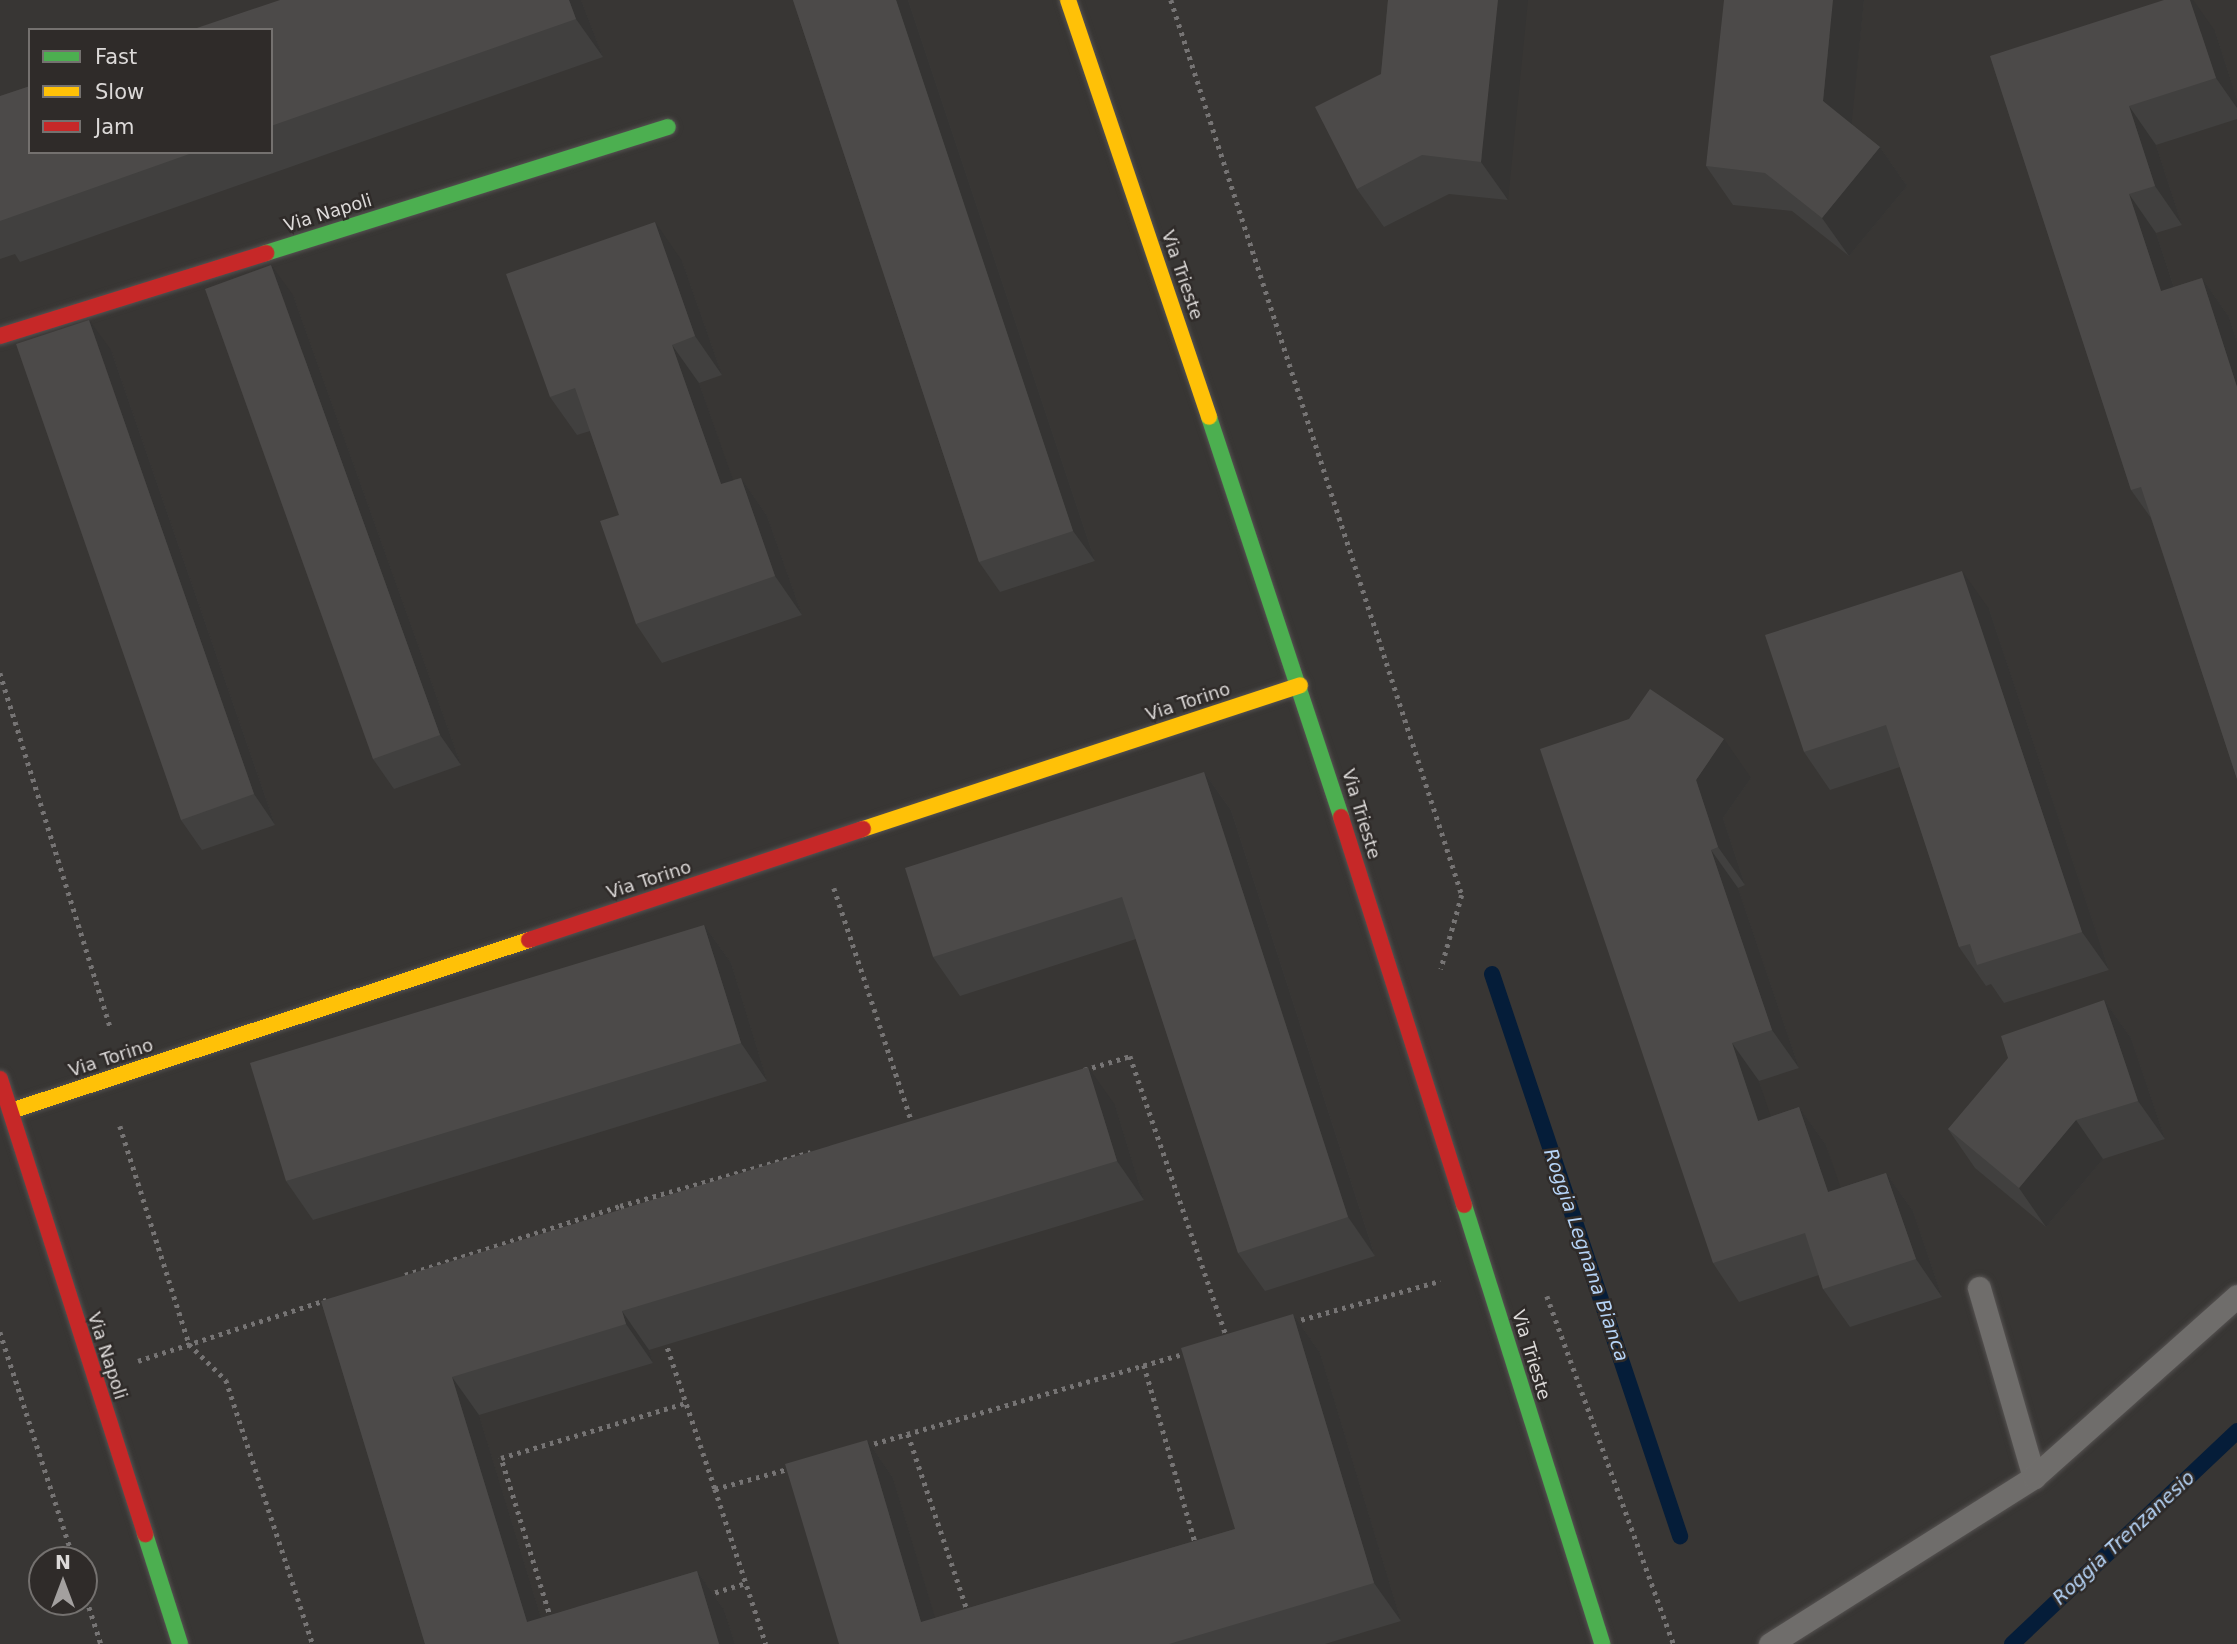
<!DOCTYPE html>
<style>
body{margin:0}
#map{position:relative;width:2237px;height:1644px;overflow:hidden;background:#383634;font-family:"DejaVu Sans",sans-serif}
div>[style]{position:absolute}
.stream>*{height:16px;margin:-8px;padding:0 8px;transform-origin:8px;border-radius:8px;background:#051d39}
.path>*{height:4.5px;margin-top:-2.25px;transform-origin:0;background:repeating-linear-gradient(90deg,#767474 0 3.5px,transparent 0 8.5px)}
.roads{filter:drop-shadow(0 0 2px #555251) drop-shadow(0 0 2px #555251)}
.lane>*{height:23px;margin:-11.5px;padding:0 11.5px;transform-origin:11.5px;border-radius:11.5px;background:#6f6d6b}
.fast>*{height:16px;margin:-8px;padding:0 8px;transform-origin:8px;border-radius:8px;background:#4caf50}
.slow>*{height:16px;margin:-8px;padding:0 8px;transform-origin:8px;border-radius:8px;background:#ffc107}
.jam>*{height:16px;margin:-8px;padding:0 8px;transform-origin:8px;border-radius:8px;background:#c62828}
.wall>*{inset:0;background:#41403f}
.shaded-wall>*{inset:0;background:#353433}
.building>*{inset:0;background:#4c4a49}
span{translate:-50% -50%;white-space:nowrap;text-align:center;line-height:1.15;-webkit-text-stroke:5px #2f2b29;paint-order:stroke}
.street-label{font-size:18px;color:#dcd9d8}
.water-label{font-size:19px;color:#b6d4f7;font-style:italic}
.legend{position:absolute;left:28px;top:28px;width:245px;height:126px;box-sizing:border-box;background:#2f2b29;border:2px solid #74716f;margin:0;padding:9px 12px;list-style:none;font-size:21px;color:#dcd9d8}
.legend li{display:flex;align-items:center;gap:14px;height:35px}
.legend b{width:35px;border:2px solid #74716f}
.north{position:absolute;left:28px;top:1546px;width:70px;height:70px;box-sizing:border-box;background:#2f2b29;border:2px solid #74716f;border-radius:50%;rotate:0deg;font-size:19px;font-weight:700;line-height:28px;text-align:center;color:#dcd9d8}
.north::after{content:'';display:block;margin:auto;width:24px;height:32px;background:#a3a09f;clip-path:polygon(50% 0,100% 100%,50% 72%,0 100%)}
</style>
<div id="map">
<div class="stream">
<div style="left:1492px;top:974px;width:593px;rotate:71.5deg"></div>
<div style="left:2012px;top:1644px;width:310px;rotate:-43.4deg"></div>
</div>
<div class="path">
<div style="left:1171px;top:0;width:941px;rotate:71.99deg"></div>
<div style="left:1462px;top:895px;width:77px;rotate:105.8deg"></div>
<div style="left:0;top:673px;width:373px;rotate:72.7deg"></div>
<div style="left:834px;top:888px;width:248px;rotate:71.6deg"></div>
<div style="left:1084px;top:1070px;width:48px;rotate:-16.9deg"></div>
<div style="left:1130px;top:1056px;width:300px;rotate:71deg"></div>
<div style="left:120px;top:1126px;width:229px;rotate:72.4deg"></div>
<div style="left:189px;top:1344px;width:52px;rotate:44.2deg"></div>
<div style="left:226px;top:1380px;width:278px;rotate:71.8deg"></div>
<div style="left:623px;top:1212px;width:7px;rotate:-117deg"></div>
<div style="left:620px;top:1206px;width:198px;rotate:-15.8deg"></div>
<div style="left:405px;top:1275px;width:226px;rotate:-17.8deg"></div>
<div style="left:1547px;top:1296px;width:370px;rotate:70deg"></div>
<div style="left:1293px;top:1322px;width:153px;rotate:-15.6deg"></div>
<div style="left:0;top:1332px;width:240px;rotate:72deg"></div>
<div style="left:665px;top:1340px;width:157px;rotate:71.4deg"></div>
<div style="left:715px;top:1489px;width:79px;rotate:-15.4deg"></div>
<div style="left:138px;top:1361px;width:198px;rotate:-18deg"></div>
<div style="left:1144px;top:1365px;width:187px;rotate:73.9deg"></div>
<div style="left:908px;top:1434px;width:188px;rotate:71.4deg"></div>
<div style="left:866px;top:1446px;width:334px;rotate:-16.2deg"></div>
<div style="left:715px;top:1489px;width:163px;rotate:71.8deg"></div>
<div style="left:84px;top:1591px;width:56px;rotate:72.2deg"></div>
<div style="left:707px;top:1595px;width:41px;rotate:-17.1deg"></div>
<div style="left:551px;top:1620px;width:170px;rotate:-107.2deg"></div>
<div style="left:501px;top:1458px;width:193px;rotate:-16.6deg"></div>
</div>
<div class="roads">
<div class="lane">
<div style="left:1979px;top:1288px;width:197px;rotate:73.8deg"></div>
<div style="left:1770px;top:1644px;width:312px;rotate:-32.3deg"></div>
<div style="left:2034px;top:1477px;width:272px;rotate:-41.7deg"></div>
</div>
<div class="fast">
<div style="left:266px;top:253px;width:421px;rotate:-17.4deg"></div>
<div style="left:1209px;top:417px;width:421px;rotate:71.7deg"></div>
<div style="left:1464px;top:1205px;width:460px;rotate:72.5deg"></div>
<div style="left:145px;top:1534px;width:115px;rotate:72.3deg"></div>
</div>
<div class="slow">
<div style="left:1068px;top:0;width:440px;rotate:71.3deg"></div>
<div style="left:863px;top:829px;width:460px;rotate:-18.2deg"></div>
<div style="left:11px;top:1111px;width:545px;rotate:-18.27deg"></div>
</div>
<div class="jam">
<div style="left:0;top:336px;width:279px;rotate:-17.3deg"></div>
<div style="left:1341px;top:817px;width:407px;rotate:72.4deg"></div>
<div style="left:529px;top:940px;width:352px;rotate:-18.4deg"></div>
<div style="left:0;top:1079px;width:478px;rotate:72.3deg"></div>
</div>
</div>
<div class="wall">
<div style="clip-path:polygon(581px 0,603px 57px,20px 262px,15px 254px,0 259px,0 96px,30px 152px,271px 152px,271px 30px)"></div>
<div style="clip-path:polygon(793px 0,908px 0,1095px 561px,1000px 592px,979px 562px)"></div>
<div style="clip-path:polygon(1388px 0,1508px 200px,1449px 194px,1384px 227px,1357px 189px,1381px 74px)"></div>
<div style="clip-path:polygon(1864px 0,1851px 124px,1880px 147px,1907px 186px,1849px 256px,1792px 211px,1733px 205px,1706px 166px)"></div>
<div style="clip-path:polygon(2215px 31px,2237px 99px,2237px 119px,2156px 145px,2182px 225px,2156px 233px,2174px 287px,2202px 278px,2229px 317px,2237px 342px,2237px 779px,2151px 518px,2131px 490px,1990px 56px)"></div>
<div style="clip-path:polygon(682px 261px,722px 375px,699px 383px,733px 480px,741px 478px,767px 516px,802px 615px,662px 663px,636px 624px,619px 515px,590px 431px,577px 435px,550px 397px)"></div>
<div style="clip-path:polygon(293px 295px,461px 765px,394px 789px,373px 759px)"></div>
<div style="clip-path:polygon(111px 350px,275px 825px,202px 850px,181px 820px)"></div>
<div style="clip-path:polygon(1989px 609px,2109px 970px,2004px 1003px,1991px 984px,1986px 986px,1959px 947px,1900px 767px,1830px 790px,1804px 752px)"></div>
<div style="clip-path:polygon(1629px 719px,1751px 778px,1723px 818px,1745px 885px,1738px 888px,1799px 1068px,1759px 1081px,1770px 1117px,1799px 1107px,1826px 1145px,1840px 1188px,1886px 1173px,1913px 1211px,1942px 1297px,1850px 1327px,1823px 1289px,1819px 1275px,1739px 1302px,1713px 1263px)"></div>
<div style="clip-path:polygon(1204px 772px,1231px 810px,1375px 1256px,1265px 1291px,1238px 1253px,1136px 939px,960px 996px,933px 957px)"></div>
<div style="clip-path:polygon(704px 925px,731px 963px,767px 1081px,313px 1220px,286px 1181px)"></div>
<div style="clip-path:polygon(2104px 1000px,2131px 1038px,2165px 1139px,2103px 1159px,2046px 1227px,1975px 1168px,1948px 1129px)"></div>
<div style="clip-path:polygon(1115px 1105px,1144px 1200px,649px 1350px,653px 1363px,479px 1415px,541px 1618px,697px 1571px,724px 1610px,735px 1644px,425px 1644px,321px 1301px)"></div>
<div style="clip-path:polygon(1293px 1314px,1320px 1353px,1401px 1621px,1325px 1644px,839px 1644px,867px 1440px,893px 1478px,935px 1618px,1235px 1529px)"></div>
</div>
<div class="shaded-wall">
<div style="clip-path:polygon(569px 0,581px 0,603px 57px,576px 19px)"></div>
<div style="clip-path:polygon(896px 0,908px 0,1095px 561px,1073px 531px)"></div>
<div style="clip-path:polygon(1498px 0,1528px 0,1508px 200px,1481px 162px)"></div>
<div style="clip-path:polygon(1833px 0,1864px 0,1850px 139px,1823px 101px)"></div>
<div style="clip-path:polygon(2190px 0,2193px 0,2215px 31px,2237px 99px,2237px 108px,2216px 78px)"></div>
<div style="clip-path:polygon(2129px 106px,2156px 145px,2182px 225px,2155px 186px)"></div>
<div style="clip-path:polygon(1880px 147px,1907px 186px,1849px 256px,1822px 218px)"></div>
<div style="clip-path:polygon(2129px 194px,2156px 233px,2188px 330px,2161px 291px)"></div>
<div style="clip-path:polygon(655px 222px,682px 261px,722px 375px,695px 336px)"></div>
<div style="clip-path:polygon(271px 265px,293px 295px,461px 765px,440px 735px)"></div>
<div style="clip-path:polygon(2202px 278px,2229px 317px,2237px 342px,2237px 387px)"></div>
<div style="clip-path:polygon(89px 320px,111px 350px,275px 825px,254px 794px)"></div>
<div style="clip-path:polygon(672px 345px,699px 383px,748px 522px,721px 484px)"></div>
<div style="clip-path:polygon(741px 478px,767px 516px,802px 615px,775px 576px)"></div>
<div style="clip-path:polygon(1962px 571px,1989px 609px,2109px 970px,2082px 932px)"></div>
<div style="clip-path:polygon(1724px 739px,1751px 778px,1723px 818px,1745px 885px,1718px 847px,1696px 780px)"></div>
<div style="clip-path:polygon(1204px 772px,1231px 810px,1375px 1256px,1348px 1217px)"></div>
<div style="clip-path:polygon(1711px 850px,1738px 888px,1799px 1068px,1772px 1030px)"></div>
<div style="clip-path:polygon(704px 925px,731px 963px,767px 1081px,741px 1043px)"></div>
<div style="clip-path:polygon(2104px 1000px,2131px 1038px,2165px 1139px,2138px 1101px)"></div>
<div style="clip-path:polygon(1732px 1043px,1759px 1081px,1785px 1160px,1758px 1121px)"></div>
<div style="clip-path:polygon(1088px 1067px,1115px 1105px,1144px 1200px,1117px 1161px)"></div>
<div style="clip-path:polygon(1799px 1107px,1826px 1145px,1855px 1230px,1828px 1192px)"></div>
<div style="clip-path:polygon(2076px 1120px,2103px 1159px,2046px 1227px,2019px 1188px)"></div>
<div style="clip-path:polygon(1886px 1173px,1913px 1211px,1942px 1297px,1916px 1259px)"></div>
<div style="clip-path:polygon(622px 1311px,649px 1350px,653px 1363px,626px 1324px)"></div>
<div style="clip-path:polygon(1293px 1314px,1320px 1353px,1401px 1621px,1374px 1583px)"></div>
<div style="clip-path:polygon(452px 1377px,479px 1415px,549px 1644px,527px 1622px)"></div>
<div style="clip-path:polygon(867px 1440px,893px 1478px,943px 1644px,921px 1622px)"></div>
<div style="clip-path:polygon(697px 1571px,724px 1610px,735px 1644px,719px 1644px)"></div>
</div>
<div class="building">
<div style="clip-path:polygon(280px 0,569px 0,576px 19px,271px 126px,271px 30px,191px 30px)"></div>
<div style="clip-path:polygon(793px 0,896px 0,1073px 531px,979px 562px)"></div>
<div style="clip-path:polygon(1388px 0,1498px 0,1481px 162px,1422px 155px,1357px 189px,1315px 107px,1381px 74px)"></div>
<div style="clip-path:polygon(1724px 0,1833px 0,1823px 101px,1880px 147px,1822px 218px,1765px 173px,1706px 166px)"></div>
<div style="clip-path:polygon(2164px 0,2190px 0,2216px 78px,2129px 106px,2155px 186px,2129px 194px,2161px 291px,2202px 278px,2237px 387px,2237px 779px,2141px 487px,2131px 490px,1990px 56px)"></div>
<div style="clip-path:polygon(30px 86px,30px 152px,195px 152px,0 221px,0 96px)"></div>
<div style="clip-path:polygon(655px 222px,695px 336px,672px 345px,721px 484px,741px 478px,775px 576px,636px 624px,600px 521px,619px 515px,575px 388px,550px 397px,506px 274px)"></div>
<div style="clip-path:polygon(271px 265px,440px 735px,373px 759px,205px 289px)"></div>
<div style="clip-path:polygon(89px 320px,254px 794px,181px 820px,16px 344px)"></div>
<div style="clip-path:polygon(1962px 571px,2082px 932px,1977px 965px,1970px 944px,1959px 947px,1886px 725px,1804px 752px,1765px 635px)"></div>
<div style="clip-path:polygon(1650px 689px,1724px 739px,1696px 780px,1718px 847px,1711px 850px,1772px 1030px,1732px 1043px,1758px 1121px,1799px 1107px,1828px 1192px,1886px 1173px,1916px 1259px,1823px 1289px,1805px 1233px,1713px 1263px,1540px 749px,1629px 719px)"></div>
<div style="clip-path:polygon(1204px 772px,1348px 1217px,1238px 1253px,1122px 897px,933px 957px,905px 868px)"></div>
<div style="clip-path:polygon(704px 925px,741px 1043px,286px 1181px,250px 1063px)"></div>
<div style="clip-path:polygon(2104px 1000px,2138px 1101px,2076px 1120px,2019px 1188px,1948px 1129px,2008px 1058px,2001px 1036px)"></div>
<div style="clip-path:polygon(1088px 1067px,1117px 1161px,622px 1311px,626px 1324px,452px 1377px,527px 1622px,697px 1571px,719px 1644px,425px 1644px,321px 1301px)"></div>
<div style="clip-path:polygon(1293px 1314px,1374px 1583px,1169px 1644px,839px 1644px,785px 1464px,867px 1440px,921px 1622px,1235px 1529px,1181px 1348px)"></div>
</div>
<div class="street-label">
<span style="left:328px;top:213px;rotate:-17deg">Via Napoli</span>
<span style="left:1182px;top:275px;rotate:71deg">Via Trieste</span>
<span style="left:1188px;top:702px;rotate:-18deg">Via Torino</span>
<span style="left:1361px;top:814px;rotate:73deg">Via Trieste</span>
<span style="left:649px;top:880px;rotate:-18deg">Via Torino</span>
<span style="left:111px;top:1058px;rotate:-18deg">Via Torino</span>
<span style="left:1531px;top:1355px;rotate:73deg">Via Trieste</span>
<span style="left:107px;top:1356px;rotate:72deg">Via Napoli</span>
</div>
<div class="water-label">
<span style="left:1586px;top:1255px;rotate:71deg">Roggia Legnana Bianca</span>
<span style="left:2124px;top:1538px;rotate:-43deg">Roggia Trenzanesio</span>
</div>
<ul class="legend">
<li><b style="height:9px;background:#4caf50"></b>Fast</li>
<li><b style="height:9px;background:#ffc107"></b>Slow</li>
<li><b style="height:9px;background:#c62828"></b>Jam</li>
</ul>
<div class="north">N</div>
</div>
